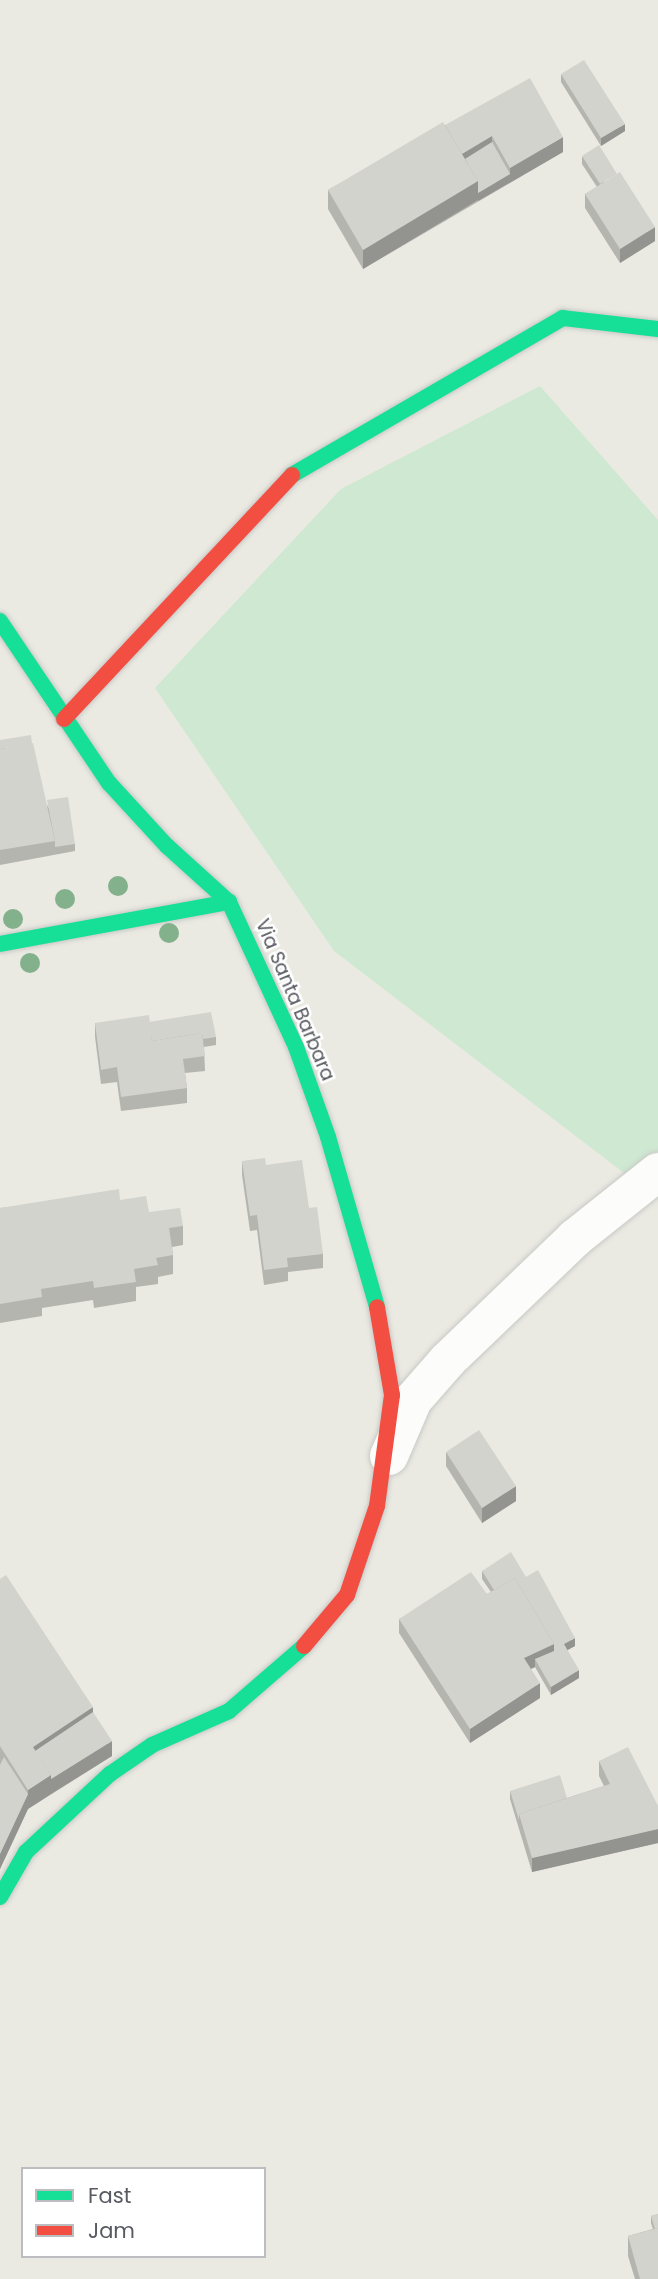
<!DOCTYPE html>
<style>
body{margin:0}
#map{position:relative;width:658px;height:2279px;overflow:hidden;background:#eaeae2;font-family:Poppins,sans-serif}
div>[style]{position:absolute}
.green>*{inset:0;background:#cfe8d2}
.roads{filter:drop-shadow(0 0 2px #c8c8c7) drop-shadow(0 0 2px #c8c8c7)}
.street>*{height:38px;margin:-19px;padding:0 19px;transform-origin:19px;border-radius:19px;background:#fcfcfb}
.fast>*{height:16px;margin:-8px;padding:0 8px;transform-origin:8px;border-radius:8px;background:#16e098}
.jam>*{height:16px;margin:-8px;padding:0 8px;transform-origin:8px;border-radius:8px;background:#f24e42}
.trees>*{width:20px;height:20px;margin:-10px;border-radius:50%;background:#83b18c}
.wall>*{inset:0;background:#b5b5b0}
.shaded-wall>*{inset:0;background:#939490}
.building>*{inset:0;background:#d2d3cd}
span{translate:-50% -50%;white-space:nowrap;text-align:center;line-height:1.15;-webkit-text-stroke:5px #fff;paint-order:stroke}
.street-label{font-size:19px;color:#585a61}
.legend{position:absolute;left:21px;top:2167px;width:245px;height:91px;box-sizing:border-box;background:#fff;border:2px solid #bcbdc0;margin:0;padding:9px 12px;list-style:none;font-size:21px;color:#585a61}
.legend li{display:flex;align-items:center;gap:14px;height:35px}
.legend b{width:35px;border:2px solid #bcbdc0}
</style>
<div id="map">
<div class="green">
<div style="clip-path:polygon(540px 386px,658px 520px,658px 1199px,334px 951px,155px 688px,341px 489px)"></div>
</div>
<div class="roads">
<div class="street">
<div style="left:389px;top:1456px;width:61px;rotate:-66.8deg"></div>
<div style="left:413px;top:1400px;width:53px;rotate:-48.8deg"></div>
<div style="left:448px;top:1360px;width:176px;rotate:-43.8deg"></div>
<div style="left:575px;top:1238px;width:106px;rotate:-38.5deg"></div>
</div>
<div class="fast">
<div style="left:292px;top:475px;width:313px;rotate:-30.1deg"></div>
<div style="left:563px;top:318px;width:96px;rotate:6.6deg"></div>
<div style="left:0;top:621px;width:195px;rotate:56.1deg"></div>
<div style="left:109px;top:783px;width:86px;rotate:47.4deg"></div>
<div style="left:167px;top:846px;width:84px;rotate:42.1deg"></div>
<div style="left:229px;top:902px;width:160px;rotate:65.2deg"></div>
<div style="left:296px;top:1047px;width:96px;rotate:70.4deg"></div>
<div style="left:328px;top:1137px;width:177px;rotate:73.9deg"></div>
<div style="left:0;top:944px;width:233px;rotate:-10.4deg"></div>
<div style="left:0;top:1897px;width:52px;rotate:-60deg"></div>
<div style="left:26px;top:1852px;width:115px;rotate:-42.9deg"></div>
<div style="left:110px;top:1774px;width:51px;rotate:-34.6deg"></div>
<div style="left:152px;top:1745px;width:84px;rotate:-23.8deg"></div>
<div style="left:229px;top:1711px;width:99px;rotate:-40.9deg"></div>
</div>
<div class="jam">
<div style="left:64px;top:719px;width:334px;rotate:-46.9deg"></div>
<div style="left:304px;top:1646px;width:67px;rotate:-49.9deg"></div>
<div style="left:347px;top:1595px;width:94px;rotate:-71.4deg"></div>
<div style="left:377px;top:1506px;width:112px;rotate:-82.3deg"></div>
<div style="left:392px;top:1395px;width:89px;rotate:-99.7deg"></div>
</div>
</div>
<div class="trees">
<div style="left:118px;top:886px"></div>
<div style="left:65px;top:899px"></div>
<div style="left:13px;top:919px"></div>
<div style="left:169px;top:933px"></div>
<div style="left:30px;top:963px"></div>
</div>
<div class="wall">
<div style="clip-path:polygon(561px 74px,625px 131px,601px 146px,561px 82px)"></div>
<div style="clip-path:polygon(445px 125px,563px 152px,363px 269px,328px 209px,328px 190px)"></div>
<div style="clip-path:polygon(582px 156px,655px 241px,620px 263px,585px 208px,585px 194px,597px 187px,582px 164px)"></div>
<div style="clip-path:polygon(0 740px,75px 844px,75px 851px,0 865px)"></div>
<div style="clip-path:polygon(149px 1022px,216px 1037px,216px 1045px,204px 1047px,205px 1071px,185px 1073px,187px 1088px,187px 1103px,121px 1111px,117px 1082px,101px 1084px,95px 1037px,95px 1023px)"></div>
<div style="clip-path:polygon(242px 1161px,266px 1165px,309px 1208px,323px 1254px,323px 1268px,288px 1272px,288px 1281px,264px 1285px,257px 1230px,250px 1231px,242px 1175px)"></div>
<div style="clip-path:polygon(120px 1200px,183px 1226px,183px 1245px,172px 1247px,173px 1255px,173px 1274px,158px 1277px,158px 1284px,136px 1287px,136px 1301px,94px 1308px,93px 1300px,42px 1308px,42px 1316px,0 1323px,0 1208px)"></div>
<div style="clip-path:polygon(446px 1452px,516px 1501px,482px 1523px,446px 1466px)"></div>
<div style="clip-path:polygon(482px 1571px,526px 1577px,575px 1646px,567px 1650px,579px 1678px,551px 1695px,535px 1667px,531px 1669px,540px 1698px,470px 1743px,399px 1633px,399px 1619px,487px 1594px,491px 1592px,482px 1579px)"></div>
<div style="clip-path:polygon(0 1579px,93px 1712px,112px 1756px,28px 1809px,0 1869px)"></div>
<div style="clip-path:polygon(599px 1761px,658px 1806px,658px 1843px,532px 1872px,510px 1799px,510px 1791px,567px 1798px,604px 1786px,599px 1776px)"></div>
<div style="clip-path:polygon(658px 2214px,658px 2279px,635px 2279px,628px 2256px,628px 2236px,653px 2229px,651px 2223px,651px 2216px)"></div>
</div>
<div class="shaded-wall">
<div style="clip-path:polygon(625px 124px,625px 131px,601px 146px,601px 138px)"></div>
<div style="clip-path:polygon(492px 136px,492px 150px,463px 167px,459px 155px)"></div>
<div style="clip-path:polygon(563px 137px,563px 152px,478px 201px,478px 193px,510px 174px,510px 168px)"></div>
<div style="clip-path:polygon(478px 181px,478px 200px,363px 269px,363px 250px)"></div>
<div style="clip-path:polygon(655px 227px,655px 241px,620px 263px,620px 249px)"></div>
<div style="clip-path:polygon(516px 1486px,516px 1501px,482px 1523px,482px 1508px)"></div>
<div style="clip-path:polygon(575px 1638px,575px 1646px,564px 1652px,564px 1644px)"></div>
<div style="clip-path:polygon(554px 1644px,554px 1659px,535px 1659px,535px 1667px,524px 1672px,524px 1658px)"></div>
<div style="clip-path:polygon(579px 1670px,579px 1678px,551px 1695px,551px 1687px)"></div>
<div style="clip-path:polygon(540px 1683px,540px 1698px,470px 1743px,470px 1729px)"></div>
<div style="clip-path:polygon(93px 1707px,93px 1727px,33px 1752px,33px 1747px)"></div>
<div style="clip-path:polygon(112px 1741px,112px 1756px,51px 1794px,51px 1779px)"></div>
<div style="clip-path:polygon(51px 1775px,51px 1794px,28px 1809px,28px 1790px)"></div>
<div style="clip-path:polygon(28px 1794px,28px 1809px,0 1869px,0 1854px)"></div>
<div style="clip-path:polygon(658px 1829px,658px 1843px,532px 1872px,532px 1858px)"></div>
</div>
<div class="building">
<div style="clip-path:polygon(584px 60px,625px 124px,601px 138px,561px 74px)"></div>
<div style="clip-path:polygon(530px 78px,563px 137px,510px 168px,492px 136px,462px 154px,445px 125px)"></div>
<div style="clip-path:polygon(443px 122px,478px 181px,363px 250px,328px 190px)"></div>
<div style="clip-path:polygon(492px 142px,510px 174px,478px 193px,478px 181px,465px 159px)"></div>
<div style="clip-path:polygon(599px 145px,617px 174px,600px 184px,582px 156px)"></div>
<div style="clip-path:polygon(620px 172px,655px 227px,620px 249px,585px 194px)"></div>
<div style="clip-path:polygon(31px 735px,32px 744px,0 749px,0 740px)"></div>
<div style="clip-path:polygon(33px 743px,55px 841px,0 850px,0 749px)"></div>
<div style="clip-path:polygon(68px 797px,75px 844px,55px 847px,55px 841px,47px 800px)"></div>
<div style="clip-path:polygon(211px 1012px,216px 1037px,203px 1039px,202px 1033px,152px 1041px,149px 1022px)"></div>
<div style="clip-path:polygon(149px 1015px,152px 1041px,202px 1033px,205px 1056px,183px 1059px,187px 1088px,121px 1097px,117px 1067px,101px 1070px,95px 1023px)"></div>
<div style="clip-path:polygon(265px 1158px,266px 1165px,302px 1160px,309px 1208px,317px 1207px,323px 1254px,287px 1258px,288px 1267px,264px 1270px,257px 1215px,250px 1216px,242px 1161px)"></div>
<div style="clip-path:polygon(119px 1189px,120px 1200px,146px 1196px,149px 1212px,180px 1208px,183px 1226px,169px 1228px,173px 1255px,156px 1258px,158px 1265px,134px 1269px,136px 1282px,94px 1288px,93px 1281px,41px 1289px,42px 1297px,0 1304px,0 1208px)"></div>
<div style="clip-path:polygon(479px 1430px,516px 1486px,482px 1508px,446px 1452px)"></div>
<div style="clip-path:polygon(511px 1552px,526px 1577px,538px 1570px,575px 1638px,564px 1644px,579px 1670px,551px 1687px,535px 1659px,554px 1651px,554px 1644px,515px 1578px,494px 1590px,482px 1571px)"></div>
<div style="clip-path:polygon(471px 1572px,487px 1594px,515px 1578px,554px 1644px,524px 1658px,540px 1683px,470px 1729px,399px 1619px)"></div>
<div style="clip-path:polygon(6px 1575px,93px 1707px,33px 1747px,51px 1775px,28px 1790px,0 1746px,0 1579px)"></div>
<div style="clip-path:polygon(93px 1712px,112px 1741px,51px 1779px,51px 1775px,35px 1751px)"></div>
<div style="clip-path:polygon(628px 1747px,658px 1806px,658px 1829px,532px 1858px,519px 1814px,610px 1784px,599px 1761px)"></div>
<div style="clip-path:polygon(4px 1757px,28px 1794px,0 1854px,0 1765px)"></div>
<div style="clip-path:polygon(560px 1775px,567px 1798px,519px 1814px,519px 1820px,510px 1791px)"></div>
<div style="clip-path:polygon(658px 2214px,658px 2228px,655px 2229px,651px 2216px)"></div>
<div style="clip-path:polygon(658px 2228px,658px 2279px,640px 2279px,628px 2236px)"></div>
</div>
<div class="street-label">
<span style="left:295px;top:1000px;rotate:67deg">Via Santa Barbara</span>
</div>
<ul class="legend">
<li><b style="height:9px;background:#16e098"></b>Fast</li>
<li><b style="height:9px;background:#f24e42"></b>Jam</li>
</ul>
</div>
